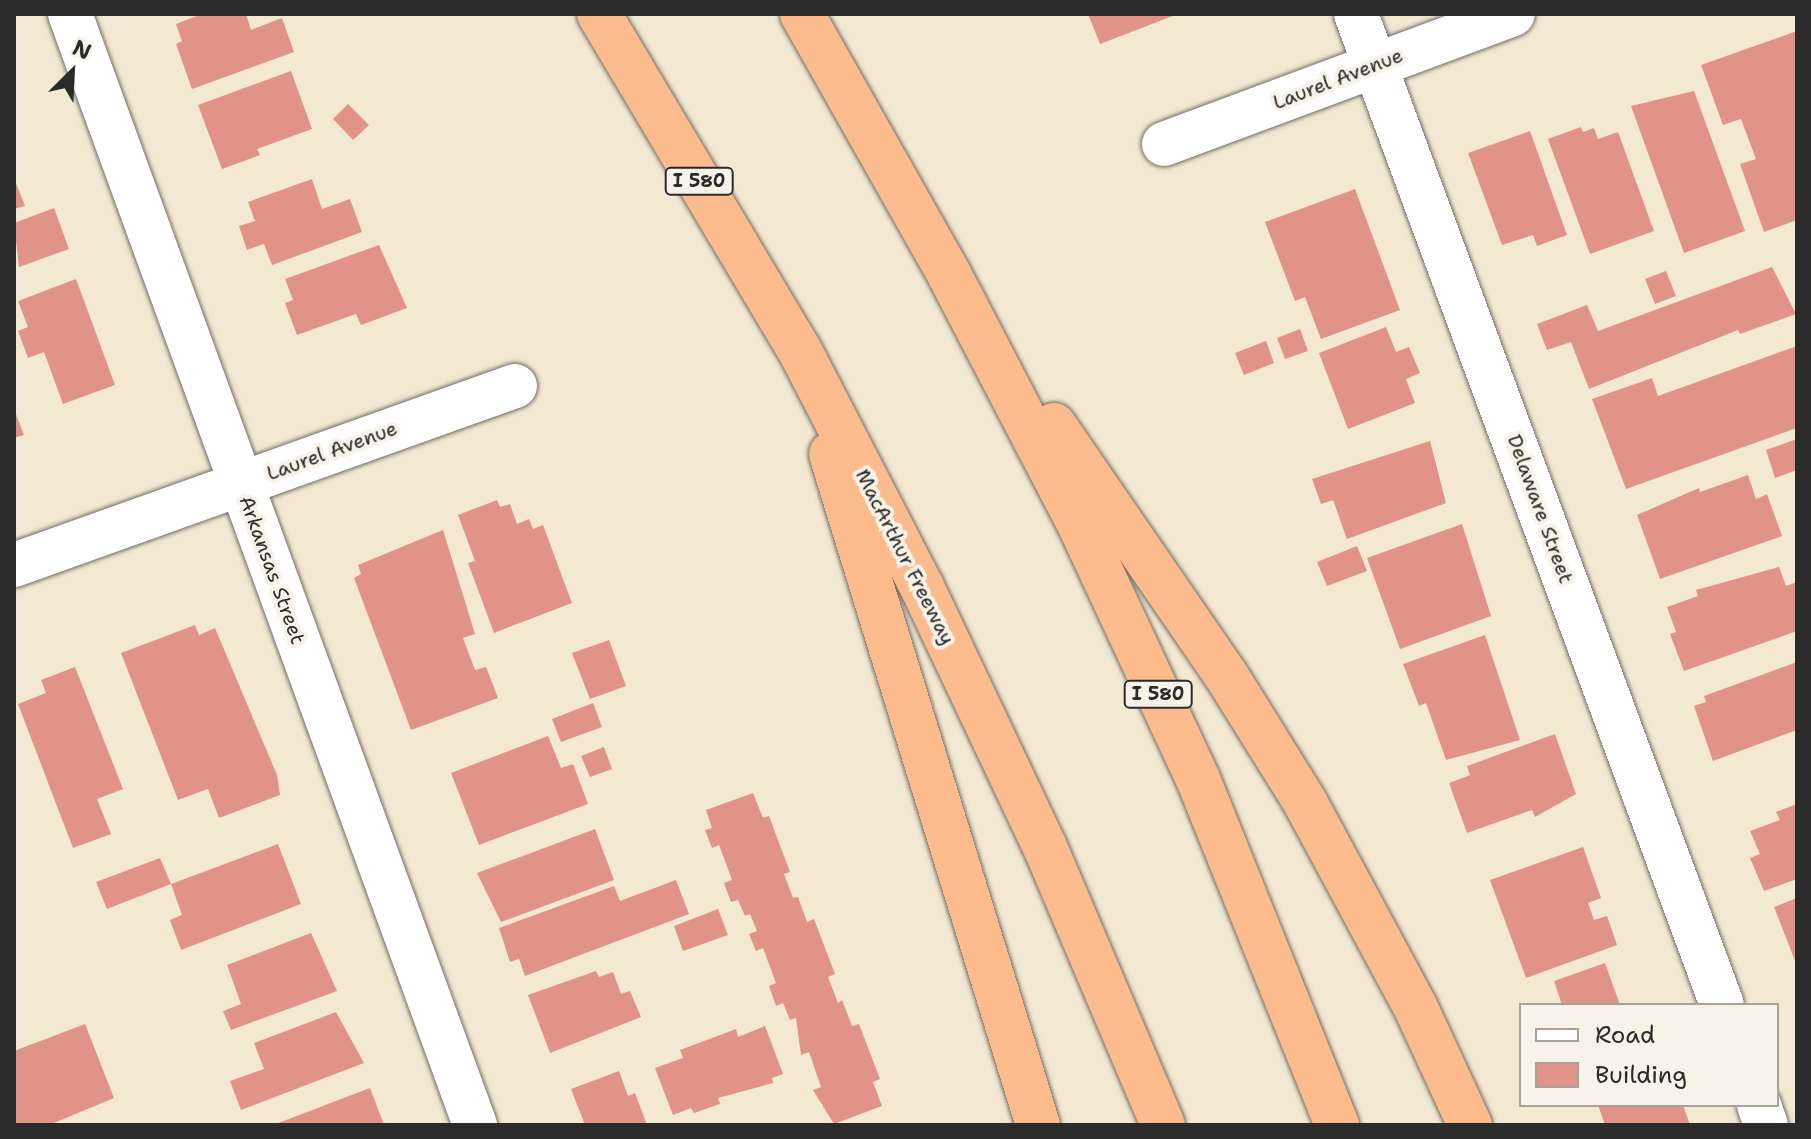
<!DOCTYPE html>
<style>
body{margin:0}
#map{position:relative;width:1811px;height:1139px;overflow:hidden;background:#f3e8d2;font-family:"Shantell Sans",sans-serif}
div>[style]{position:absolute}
.building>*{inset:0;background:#e19387}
.roads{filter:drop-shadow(0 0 2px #716d65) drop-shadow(0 0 2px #716d65)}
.minor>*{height:44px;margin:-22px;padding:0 22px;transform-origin:22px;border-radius:22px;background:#fff}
.motorway>*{height:44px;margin:-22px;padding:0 22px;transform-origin:22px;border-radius:22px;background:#fbbb8c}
span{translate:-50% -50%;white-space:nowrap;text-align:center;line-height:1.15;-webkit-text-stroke:8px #f7f3e8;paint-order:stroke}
.shield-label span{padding:2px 6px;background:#f7f3e8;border:2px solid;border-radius:6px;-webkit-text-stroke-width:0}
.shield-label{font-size:18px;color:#2b2b2b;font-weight:700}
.street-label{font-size:20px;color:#2b2b2b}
.frame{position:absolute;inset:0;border:16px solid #2b2b2b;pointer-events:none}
.legend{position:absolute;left:1519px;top:1003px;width:260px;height:104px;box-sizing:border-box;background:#f7f3e8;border:2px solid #a5a39c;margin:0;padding:10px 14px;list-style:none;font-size:24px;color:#2b2b2b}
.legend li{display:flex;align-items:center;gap:16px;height:40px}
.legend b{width:40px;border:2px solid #a5a39c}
.north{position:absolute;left:32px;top:32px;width:80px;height:80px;-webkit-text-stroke:6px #f7f3e8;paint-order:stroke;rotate:24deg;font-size:22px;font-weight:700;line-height:32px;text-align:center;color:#2b2b2b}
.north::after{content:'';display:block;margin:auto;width:28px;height:36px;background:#2b2b2b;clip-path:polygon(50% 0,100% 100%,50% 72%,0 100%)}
</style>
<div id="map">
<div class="building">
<div style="clip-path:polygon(202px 14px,246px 14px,251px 30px,282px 18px,294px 52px,192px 89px,176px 44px,182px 41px,176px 24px)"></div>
<div style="clip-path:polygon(1088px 14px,1178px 14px,1100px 44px)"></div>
<div style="clip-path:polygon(1797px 31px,1797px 220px,1764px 232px,1740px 164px,1756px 159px,1741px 119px,1723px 125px,1701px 65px)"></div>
<div style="clip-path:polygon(291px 71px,312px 129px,257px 149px,260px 155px,222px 169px,198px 105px)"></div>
<div style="clip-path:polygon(1694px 91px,1745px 231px,1684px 253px,1631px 106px)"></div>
<div style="clip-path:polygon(348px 104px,369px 125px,353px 140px,333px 119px)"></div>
<div style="clip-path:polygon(1581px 127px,1583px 132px,1594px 128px,1598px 139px,1618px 132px,1654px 231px,1590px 254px,1548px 139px)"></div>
<div style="clip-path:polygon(1530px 131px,1567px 235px,1537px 246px,1533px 235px,1502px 245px,1468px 153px)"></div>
<div style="clip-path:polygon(14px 178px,25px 206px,14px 209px)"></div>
<div style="clip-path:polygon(312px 179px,322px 209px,350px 199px,362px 232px,272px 265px,264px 244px,247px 250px,239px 226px,255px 221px,248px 202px)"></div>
<div style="clip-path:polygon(1355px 189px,1400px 310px,1321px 339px,1305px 297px,1295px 301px,1265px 222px)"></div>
<div style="clip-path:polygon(54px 208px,69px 249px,19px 267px,14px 223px)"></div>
<div style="clip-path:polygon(379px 245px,407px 308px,361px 325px,356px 314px,297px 335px,285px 303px,293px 300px,285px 279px)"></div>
<div style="clip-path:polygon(1772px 267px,1796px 314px,1740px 334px,1738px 330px,1589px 389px,1571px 342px,1547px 350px,1537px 324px,1587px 305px,1598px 331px)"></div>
<div style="clip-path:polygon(1666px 271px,1676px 296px,1655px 304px,1645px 279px)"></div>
<div style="clip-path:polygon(76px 279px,115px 385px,63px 404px,44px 352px,28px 358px,18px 331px,28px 327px,18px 301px)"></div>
<div style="clip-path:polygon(1386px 327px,1396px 352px,1409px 347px,1420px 373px,1406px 379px,1415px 403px,1348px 429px,1319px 353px)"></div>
<div style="clip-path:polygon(1300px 329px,1308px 351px,1285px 359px,1277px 338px)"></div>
<div style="clip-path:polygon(1266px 341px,1274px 363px,1244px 375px,1235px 353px)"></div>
<div style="clip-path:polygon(1797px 346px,1797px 428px,1626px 489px,1592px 399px,1652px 378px,1658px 396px)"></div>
<div style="clip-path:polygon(14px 409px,24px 435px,14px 438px)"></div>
<div style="clip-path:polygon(1797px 439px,1797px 470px,1775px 478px,1766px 450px)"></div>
<div style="clip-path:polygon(1430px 441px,1446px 503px,1347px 539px,1333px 500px,1321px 504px,1312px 479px)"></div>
<div style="clip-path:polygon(1748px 475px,1756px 499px,1767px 494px,1782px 536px,1660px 579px,1637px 515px,1699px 488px,1700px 492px)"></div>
<div style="clip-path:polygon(497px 500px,500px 507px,510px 504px,517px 524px,529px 519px,533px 529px,543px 525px,572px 603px,494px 633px,468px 563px,475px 561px,458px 515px)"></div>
<div style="clip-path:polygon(1462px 524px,1491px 616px,1400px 649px,1367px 558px)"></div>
<div style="clip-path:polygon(443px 530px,475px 634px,463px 638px,475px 670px,486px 667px,498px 698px,411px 730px,354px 578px,361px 574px,358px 565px)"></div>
<div style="clip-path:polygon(1357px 546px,1367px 571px,1327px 586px,1317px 562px)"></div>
<div style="clip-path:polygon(1779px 567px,1786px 586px,1797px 582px,1797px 631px,1684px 671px,1670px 634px,1676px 632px,1667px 607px,1698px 596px,1696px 590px)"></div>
<div style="clip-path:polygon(195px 625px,199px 635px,215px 628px,277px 775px,280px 795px,219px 818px,208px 789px,178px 800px,121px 653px)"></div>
<div style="clip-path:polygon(1485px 635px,1520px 740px,1446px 760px,1426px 703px,1419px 706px,1403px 664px)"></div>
<div style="clip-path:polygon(609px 640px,626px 686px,590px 699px,572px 653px)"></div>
<div style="clip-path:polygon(1797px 662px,1797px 730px,1713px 761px,1694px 706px,1706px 702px,1704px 696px)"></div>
<div style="clip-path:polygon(75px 667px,123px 789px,97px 799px,111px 834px,73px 848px,18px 704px,46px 693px,41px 680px)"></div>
<div style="clip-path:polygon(593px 703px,602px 727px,561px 742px,552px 719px)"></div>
<div style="clip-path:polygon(1555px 734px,1576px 794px,1535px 817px,1532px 810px,1467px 833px,1449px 783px,1470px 775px,1467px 766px)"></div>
<div style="clip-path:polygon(548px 736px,561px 768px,573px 764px,588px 804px,479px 845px,451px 773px)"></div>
<div style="clip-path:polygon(604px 747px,612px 769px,590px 777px,581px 756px)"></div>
<div style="clip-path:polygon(753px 793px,763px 818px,769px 816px,790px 872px,784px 874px,793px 898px,798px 897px,807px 922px,814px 919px,835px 974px,828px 977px,838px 1003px,842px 1000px,852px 1026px,859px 1024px,880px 1079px,873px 1082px,882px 1106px,834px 1124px,813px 1090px,821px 1087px,809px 1052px,801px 1055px,796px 1018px,790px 1020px,783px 1003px,776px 1006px,769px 986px,776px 983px,763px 948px,756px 951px,749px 934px,757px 931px,750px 914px,745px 916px,738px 900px,731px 902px,724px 883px,732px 880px,719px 845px,712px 848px,705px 830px,712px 828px,706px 810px)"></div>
<div style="clip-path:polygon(1797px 804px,1797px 879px,1764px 891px,1750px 858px,1760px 854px,1750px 831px,1780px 820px,1776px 812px)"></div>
<div style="clip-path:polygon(595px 829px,614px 880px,501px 922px,477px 873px)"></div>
<div style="clip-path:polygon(278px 844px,301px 904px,181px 950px,170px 920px,182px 915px,171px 884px)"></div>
<div style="clip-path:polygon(1583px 847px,1601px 898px,1588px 903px,1594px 920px,1607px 916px,1617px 945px,1526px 978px,1490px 880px)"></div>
<div style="clip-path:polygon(160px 858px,171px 884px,107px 909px,96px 882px)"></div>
<div style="clip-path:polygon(676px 880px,689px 914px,525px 976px,519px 959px,510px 962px,499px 928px,614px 886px,620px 901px)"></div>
<div style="clip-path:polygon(1797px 898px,1797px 966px,1774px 907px)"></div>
<div style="clip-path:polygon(718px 909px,728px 935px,683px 951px,674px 926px)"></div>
<div style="clip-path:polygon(311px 933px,337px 991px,231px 1030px,223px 1011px,241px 1004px,227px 965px)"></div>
<div style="clip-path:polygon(1605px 963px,1620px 1005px,1562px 1005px,1554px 981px)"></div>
<div style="clip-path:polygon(596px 971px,599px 977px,613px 972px,621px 994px,630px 991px,641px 1017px,550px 1053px,528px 995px)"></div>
<div style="clip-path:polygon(336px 1012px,364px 1063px,241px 1110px,230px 1081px,264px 1069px,254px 1043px)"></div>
<div style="clip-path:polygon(85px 1024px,114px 1098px,49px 1125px,14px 1125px,14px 1051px)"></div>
<div style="clip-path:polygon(765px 1026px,783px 1074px,772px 1078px,773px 1083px,718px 1098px,720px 1104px,694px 1113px,691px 1108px,673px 1115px,655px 1068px,683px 1058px,680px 1050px,736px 1029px,738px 1037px)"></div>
<div style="clip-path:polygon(619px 1071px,628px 1096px,635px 1093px,647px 1125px,585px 1125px,571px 1089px)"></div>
<div style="clip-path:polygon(370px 1088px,384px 1125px,273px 1125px)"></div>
<div style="clip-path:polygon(1598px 1105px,1683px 1105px,1690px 1125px,1605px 1125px)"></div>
</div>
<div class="roads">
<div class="minor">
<div style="left:70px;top:14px;width:1183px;rotate:69.97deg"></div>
<div style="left:1356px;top:14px;width:1056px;rotate:69.73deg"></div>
<div style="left:1164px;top:144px;width:372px;rotate:-20.4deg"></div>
<div style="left:14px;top:565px;width:532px;rotate:-19.66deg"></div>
<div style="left:1759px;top:1105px;width:21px;rotate:71deg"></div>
</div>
<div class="motorway">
<div style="left:599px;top:14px;width:390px;rotate:59.2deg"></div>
<div style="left:799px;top:349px;width:268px;rotate:62.7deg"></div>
<div style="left:922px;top:587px;width:288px;rotate:64.7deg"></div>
<div style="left:1045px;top:847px;width:302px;rotate:67deg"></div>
<div style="left:802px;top:14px;width:301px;rotate:60.5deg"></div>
<div style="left:950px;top:276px;width:282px;rotate:62.5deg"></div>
<div style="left:1080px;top:526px;width:279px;rotate:65deg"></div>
<div style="left:1198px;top:779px;width:373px;rotate:68.1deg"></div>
<div style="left:1054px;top:425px;width:303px;rotate:55.5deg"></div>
<div style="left:1226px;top:675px;width:150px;rotate:58.1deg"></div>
<div style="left:1305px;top:802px;width:232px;rotate:61.7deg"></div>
<div style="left:1415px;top:1006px;width:131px;rotate:65.2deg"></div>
<div style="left:831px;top:454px;width:702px;rotate:72.86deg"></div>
</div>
</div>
<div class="shield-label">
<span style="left:699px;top:181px">I 580</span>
<span style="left:1158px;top:694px">I 580</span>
</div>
<div class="street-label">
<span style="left:1338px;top:79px;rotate:-21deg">Laurel Avenue</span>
<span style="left:332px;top:451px;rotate:-20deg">Laurel Avenue</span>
<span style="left:1540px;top:509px;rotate:70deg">Delaware Street</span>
<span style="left:905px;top:557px;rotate:63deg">MacArthur Freeway</span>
<span style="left:272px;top:570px;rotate:70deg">Arkansas Street</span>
</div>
<div class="frame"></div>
<ul class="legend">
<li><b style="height:10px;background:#fff"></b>Road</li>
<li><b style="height:22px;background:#e19387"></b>Building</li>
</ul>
<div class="north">N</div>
</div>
